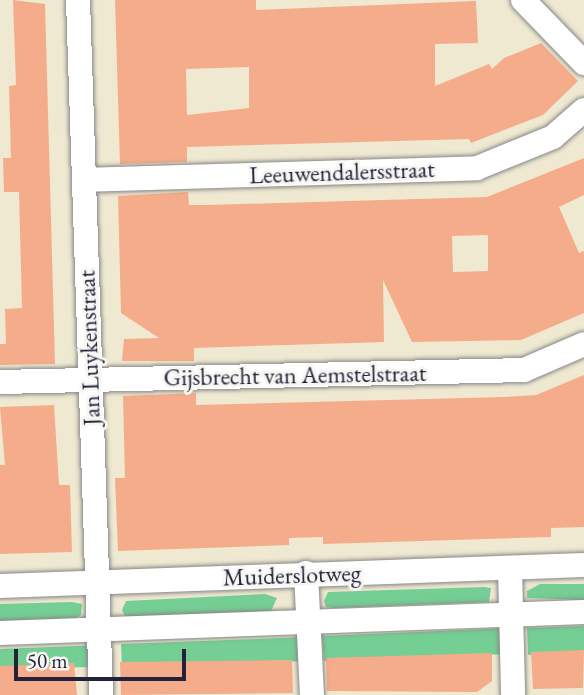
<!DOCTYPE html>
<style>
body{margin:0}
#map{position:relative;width:584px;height:695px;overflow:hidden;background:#efe9d2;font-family:"EB Garamond",serif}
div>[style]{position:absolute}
.green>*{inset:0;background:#75ce94}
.building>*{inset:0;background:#f5ac8a}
.roads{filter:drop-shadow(0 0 2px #888686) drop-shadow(0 0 2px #888686)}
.minor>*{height:24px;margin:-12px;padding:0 12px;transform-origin:12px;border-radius:12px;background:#fff}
span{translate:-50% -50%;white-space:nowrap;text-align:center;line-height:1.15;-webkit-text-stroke:6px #f6f6f2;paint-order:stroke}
.street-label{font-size:24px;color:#22223b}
.scale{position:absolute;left:14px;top:649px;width:172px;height:32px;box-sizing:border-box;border:4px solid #22223b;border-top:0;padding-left:9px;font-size:21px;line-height:24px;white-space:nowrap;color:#22223b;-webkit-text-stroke:5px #f6f6f2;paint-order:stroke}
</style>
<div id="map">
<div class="green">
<div style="clip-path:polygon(540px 584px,584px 584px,584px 600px,527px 598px,527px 591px)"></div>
<div style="clip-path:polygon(484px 587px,491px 588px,489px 602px,335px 608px,326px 607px,324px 601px,328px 592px)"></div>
<div style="clip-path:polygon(265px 594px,277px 598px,271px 611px,133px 617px,125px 616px,122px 610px,126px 601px)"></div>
<div style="clip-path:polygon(72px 602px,82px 604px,81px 615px,76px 618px,0 621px,0 604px)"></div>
<div style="clip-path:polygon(584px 626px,584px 652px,528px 655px,527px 628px)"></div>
<div style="clip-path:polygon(510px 628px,511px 654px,324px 661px,322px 636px)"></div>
<div style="clip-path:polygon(306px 637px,306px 661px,122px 667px,121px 644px)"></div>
<div style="clip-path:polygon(101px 645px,102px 667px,0 668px,0 649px)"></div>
</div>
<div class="building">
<div style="clip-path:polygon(13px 0,45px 4px,55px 364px,0 365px,0 344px,6px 344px,5px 309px,22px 308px,19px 192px,4px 192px,3px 158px,11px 158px,9px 86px,16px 85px)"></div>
<div style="clip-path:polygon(evenodd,115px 0,256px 0,256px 10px,476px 1px,478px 43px,435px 44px,435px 86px,489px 64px,492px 69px,504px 58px,541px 43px,578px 81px,543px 115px,471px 143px,469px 139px,187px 147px,187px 162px,120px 164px,115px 0,249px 67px,249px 108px,187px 115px,186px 69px,249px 67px)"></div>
<div style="clip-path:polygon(evenodd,584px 158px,584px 195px,559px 207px,579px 253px,584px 251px,584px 313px,521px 340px,412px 342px,383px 280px,384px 342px,194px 348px,194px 361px,122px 361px,124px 339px,159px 338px,121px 313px,118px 196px,188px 192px,189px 205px,207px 205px,487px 197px,584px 158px,488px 235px,488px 271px,453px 272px,452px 236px,488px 235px)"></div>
<div style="clip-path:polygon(584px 375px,584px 527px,551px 528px,551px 537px,323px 544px,323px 537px,289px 538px,289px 545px,118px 551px,115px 478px,125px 478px,123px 396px,196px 393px,196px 405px,504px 397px,536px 395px)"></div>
<div style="clip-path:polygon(54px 405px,59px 485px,70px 485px,72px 552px,0 554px,0 465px,5px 465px,0 407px)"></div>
<div style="clip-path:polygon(584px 650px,583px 688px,533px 689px,531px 652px)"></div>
<div style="clip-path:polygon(492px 653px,492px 681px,477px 692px,327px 691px,326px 658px)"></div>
<div style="clip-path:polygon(292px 660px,293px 693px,121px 695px,120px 662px)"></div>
<div style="clip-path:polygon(74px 663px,77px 695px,0 695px,0 666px)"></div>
</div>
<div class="roads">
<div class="minor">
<div style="left:78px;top:0;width:695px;rotate:88.1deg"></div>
<div style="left:523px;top:0;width:88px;rotate:45.9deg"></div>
<div style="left:84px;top:180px;width:393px;rotate:-1.7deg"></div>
<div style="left:477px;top:168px;width:82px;rotate:-22.2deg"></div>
<div style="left:553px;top:137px;width:41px;rotate:-41.1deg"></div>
<div style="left:0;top:382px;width:524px;rotate:-1.31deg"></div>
<div style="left:524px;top:370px;width:65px;rotate:-23.4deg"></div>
<div style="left:510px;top:568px;width:127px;rotate:88.6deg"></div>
<div style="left:306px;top:573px;width:122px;rotate:87.2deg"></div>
<div style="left:0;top:586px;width:584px;rotate:-2.06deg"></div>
<div style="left:0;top:633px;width:584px;rotate:-2.06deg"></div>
</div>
</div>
<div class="street-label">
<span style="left:342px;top:172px;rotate:-2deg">Leeuwendalersstraat</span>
<span style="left:89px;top:348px;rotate:-92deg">Jan Luykenstraat</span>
<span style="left:295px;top:375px;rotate:-1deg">Gijsbrecht van Aemstelstraat</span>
<span style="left:292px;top:575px;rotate:-2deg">Muiderslotweg</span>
</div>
<div class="scale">50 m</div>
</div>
